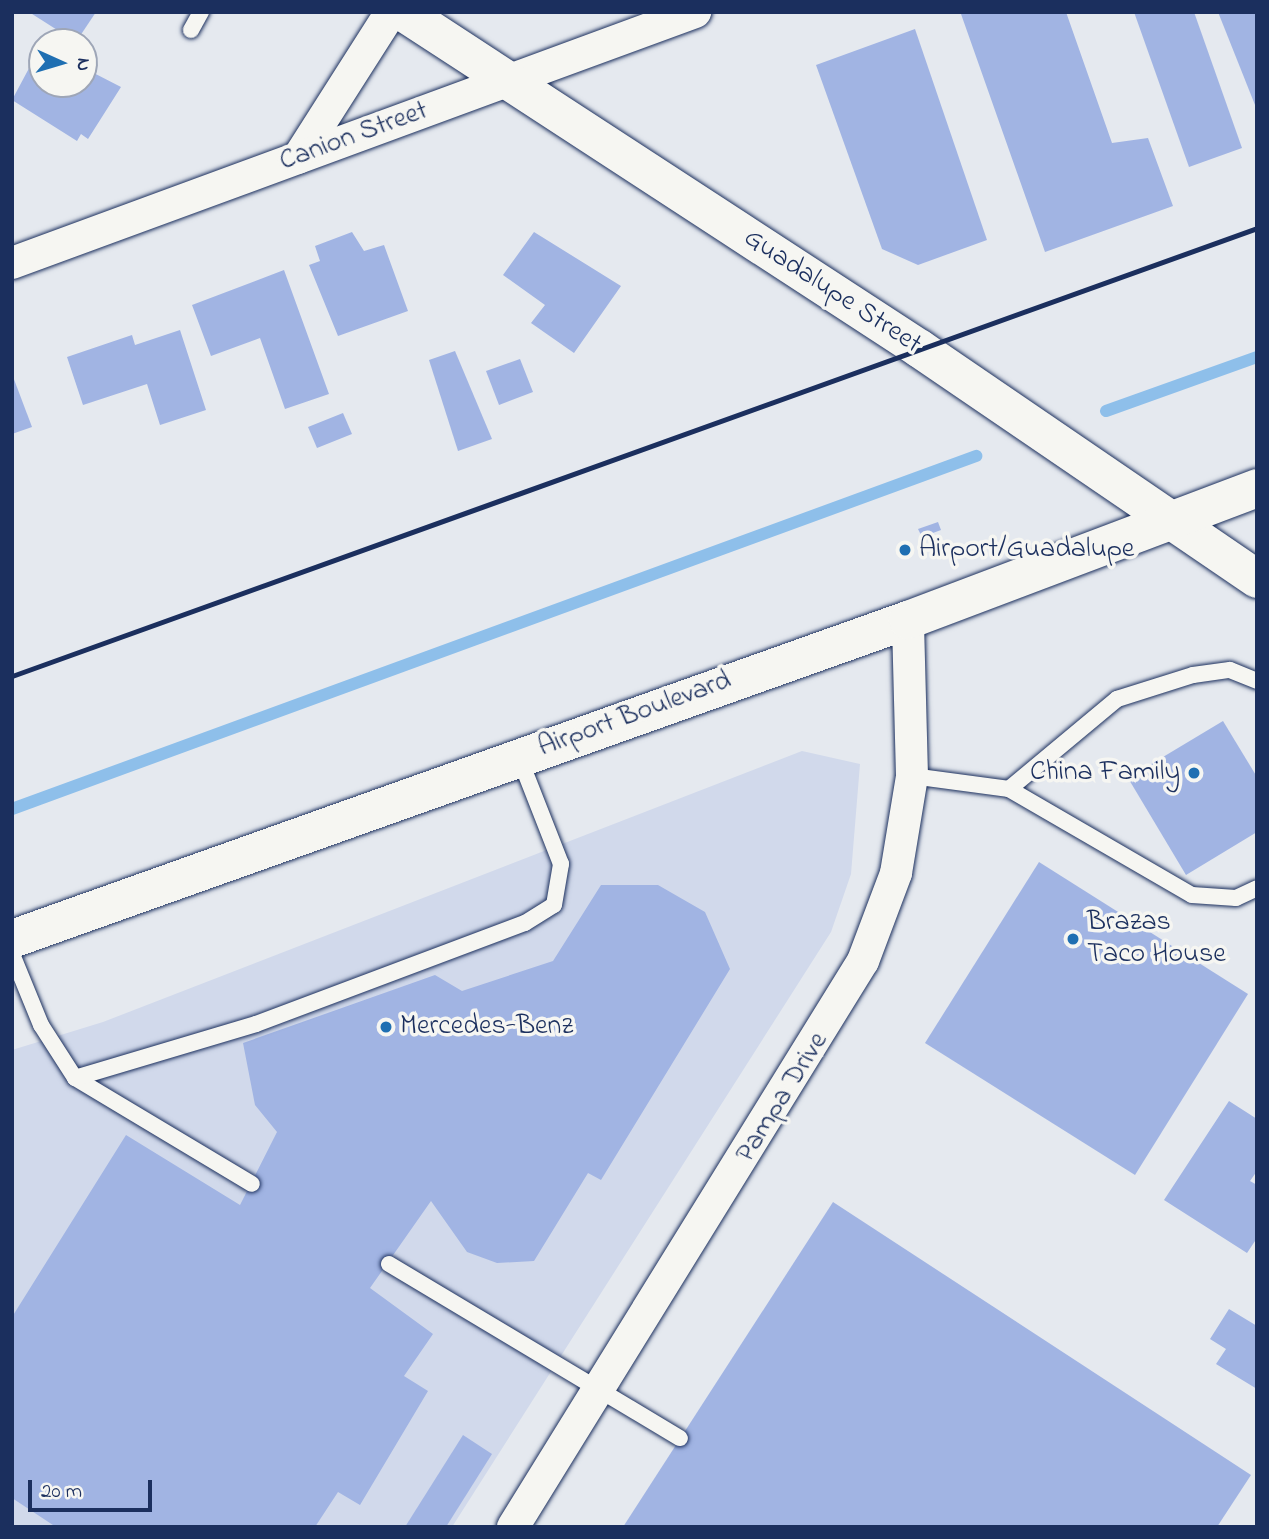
<!DOCTYPE html>
<style>
body{margin:0}
#map{position:relative;width:1269px;height:1539px;overflow:hidden;background:#e5e9ef;font-family:"Indie Flower",sans-serif}
div>[style]{position:absolute}
.built>*{inset:0;background:#d1d9eb}
.stream>*{height:12px;margin:-6px;padding:0 6px;transform-origin:6px;border-radius:6px;background:#8ebfea}
.building>*{inset:0;background:#a1b4e3}
.roads{filter:drop-shadow(0 0 2px #1b2f5e) drop-shadow(0 0 2px #1b2f5e)}
.lane>*{height:16px;margin:-8px;padding:0 8px;transform-origin:8px;border-radius:8px;background:#f6f6f2}
.street>*{height:32px;margin:-16px;padding:0 16px;transform-origin:16px;border-radius:16px;background:#f6f6f2}
.secondary>*{height:38px;margin:-19px;padding:0 19px;transform-origin:19px;border-radius:19px;background:#f6f6f2}
.primary>*{height:38px;margin:-19px;padding:0 19px;transform-origin:19px;border-radius:19px;background:#f6f6f2}
.rail>*{height:5px;margin:-2.5px;padding:0 2.5px;transform-origin:2.5px;border-radius:2.5px;background:#1b2f5e}
.dots>*{width:19px;height:19px;translate:-50% -50%;box-sizing:border-box;border:4px solid #f6f6f2;border-radius:50%}
span{translate:-50% -50%;white-space:nowrap;text-align:center;line-height:1.15;-webkit-text-stroke:7px #f6f6f2;paint-order:stroke}
.street-label{font-size:28px;color:#1b2f5e}
.poi-label{font-size:28px;color:#1b2f5e}
.left{translate:0 -50%;text-align:left}
.right{translate:-100% -50%;text-align:right}
.frame{position:absolute;inset:0;border:14px solid #1b2f5e;pointer-events:none}
.north{position:absolute;left:28px;top:28px;width:70px;height:70px;box-sizing:border-box;background:#f6f6f2;border:2px solid #9ea6b7;border-radius:50%;rotate:94deg;font-size:19px;font-weight:700;line-height:28px;text-align:center;color:#1b2f5e}
.north::after{content:'';display:block;margin:auto;width:24px;height:32px;background:#1f6fb2;clip-path:polygon(50% 0,100% 100%,50% 72%,0 100%)}
.scale{position:absolute;left:28px;top:1480px;width:124px;height:32px;box-sizing:border-box;border:4px solid #1b2f5e;border-top:0;padding-left:9px;font-size:21px;line-height:24px;white-space:nowrap;color:#1b2f5e;-webkit-text-stroke:5px #f6f6f2;paint-order:stroke}
</style>
<div id="map">
<div class="built">
<div style="clip-path:polygon(802px 751px,860px 764px,851px 874px,831px 932px,452px 1527px,12px 1527px,12px 1050px,103px 1022px)"></div>
</div>
<div class="stream">
<div style="left:1106px;top:411px;width:160px;rotate:-19.7deg"></div>
<div style="left:12px;top:809px;width:1027px;rotate:-20.11deg"></div>
</div>
<div class="building">
<div style="clip-path:polygon(29px 12px,96px 12px,76px 42px)"></div>
<div style="clip-path:polygon(1066px 12px,1112px 143px,1148px 138px,1173px 206px,1045px 252px,961px 14px)"></div>
<div style="clip-path:polygon(1134px 12px,1194px 12px,1242px 148px,1189px 167px)"></div>
<div style="clip-path:polygon(1218px 12px,1257px 12px,1257px 110px)"></div>
<div style="clip-path:polygon(915px 29px,987px 240px,918px 265px,882px 249px,816px 65px)"></div>
<div style="clip-path:polygon(42px 44px,42px 84px,84px 84px,84px 68px,121px 87px,88px 139px,81px 134px,77px 141px,12px 100px)"></div>
<div style="clip-path:polygon(352px 232px,364px 251px,384px 245px,408px 311px,338px 336px,309px 265px,320px 261px,315px 246px)"></div>
<div style="clip-path:polygon(534px 232px,621px 286px,574px 353px,531px 323px,545px 305px,503px 275px)"></div>
<div style="clip-path:polygon(284px 270px,329px 394px,285px 409px,260px 338px,211px 356px,192px 305px)"></div>
<div style="clip-path:polygon(180px 330px,206px 410px,160px 425px,147px 384px,83px 405px,67px 357px,132px 335px,135px 345px)"></div>
<div style="clip-path:polygon(455px 351px,492px 439px,458px 451px,429px 360px)"></div>
<div style="clip-path:polygon(520px 359px,533px 392px,499px 405px,486px 371px)"></div>
<div style="clip-path:polygon(12px 374px,32px 427px,12px 434px)"></div>
<div style="clip-path:polygon(343px 413px,352px 434px,317px 448px,308px 427px)"></div>
<div style="clip-path:polygon(938px 522px,941px 530px,922px 537px,918px 529px)"></div>
<div style="clip-path:polygon(1223px 721px,1257px 777px,1257px 832px,1186px 875px,1128px 778px)"></div>
<div style="clip-path:polygon(1039px 862px,1248px 994px,1135px 1175px,925px 1043px)"></div>
<div style="clip-path:polygon(601px 885px,658px 885px,705px 912px,730px 969px,601px 1180px,588px 1173px,534px 1261px,497px 1263px,467px 1252px,431px 1201px,370px 1288px,433px 1334px,404px 1376px,428px 1391px,360px 1505px,338px 1492px,315px 1527px,56px 1527px,12px 1498px,12px 1317px,126px 1135px,240px 1205px,277px 1132px,255px 1105px,243px 1043px,435px 975px,462px 991px,553px 961px)"></div>
<div style="clip-path:polygon(1229px 1101px,1257px 1119px,1257px 1171px,1250px 1181px,1257px 1185px,1257px 1238px,1247px 1253px,1164px 1200px)"></div>
<div style="clip-path:polygon(833px 1202px,1251px 1475px,1217px 1527px,623px 1527px)"></div>
<div style="clip-path:polygon(1229px 1309px,1257px 1326px,1257px 1389px,1216px 1364px,1226px 1349px,1210px 1339px)"></div>
<div style="clip-path:polygon(463px 1435px,492px 1454px,446px 1527px,405px 1527px)"></div>
</div>
<div class="roads">
<div class="lane">
<div style="left:191px;top:30px;width:21px;rotate:-61deg"></div>
<div style="left:912px;top:776px;width:98px;rotate:7.6deg"></div>
<div style="left:1009px;top:789px;width:141px;rotate:-39.8deg"></div>
<div style="left:1117px;top:699px;width:80px;rotate:-17.5deg"></div>
<div style="left:1193px;top:675px;width:37px;rotate:-8deg"></div>
<div style="left:1230px;top:670px;width:29px;rotate:22deg"></div>
<div style="left:1009px;top:789px;width:211px;rotate:30.1deg"></div>
<div style="left:1192px;top:895px;width:44px;rotate:3.9deg"></div>
<div style="left:1236px;top:898px;width:23px;rotate:-25deg"></div>
<div style="left:12px;top:954px;width:77px;rotate:67.8deg"></div>
<div style="left:41px;top:1025px;width:63px;rotate:57.3deg"></div>
<div style="left:75px;top:1078px;width:206px;rotate:30.9deg"></div>
<div style="left:75px;top:1078px;width:189px;rotate:-16.6deg"></div>
<div style="left:256px;top:1024px;width:287px;rotate:-20.6deg"></div>
<div style="left:525px;top:923px;width:34px;rotate:-32deg"></div>
<div style="left:554px;top:905px;width:42px;rotate:-80.3deg"></div>
<div style="left:561px;top:864px;width:115px;rotate:-111.4deg"></div>
<div style="left:389px;top:1264px;width:339px;rotate:30.9deg"></div>
</div>
<div class="street">
<div style="left:298px;top:158px;width:173px;rotate:-57.5deg"></div>
<div style="left:12px;top:263px;width:728px;rotate:-20.18deg"></div>
<div style="left:513px;top:1527px;width:665px;rotate:-58.27deg"></div>
<div style="left:863px;top:961px;width:94px;rotate:-69.4deg"></div>
<div style="left:896px;top:873px;width:98px;rotate:-80.6deg"></div>
<div style="left:912px;top:776px;width:156px;rotate:-91.5deg"></div>
</div>
<div class="secondary">
<div style="left:403px;top:12px;width:617px;rotate:33.1deg"></div>
<div style="left:920px;top:349px;width:408px;rotate:34.3deg"></div>
</div>
<div class="primary">
<div style="left:12px;top:939px;width:951px;rotate:-19.6deg"></div>
<div style="left:908px;top:620px;width:373px;rotate:-20.7deg"></div>
</div>
</div>
<div class="rail">
<div style="left:12px;top:676px;width:1323px;rotate:-19.79deg"></div>
</div>
<div class="dots">
<div style="left:905px;top:550px;background:#1f6fb2"></div>
<div style="left:1194px;top:773px;background:#1f6fb2"></div>
<div style="left:1073px;top:939px;background:#1f6fb2"></div>
<div style="left:386px;top:1027px;background:#1f6fb2"></div>
</div>
<div class="street-label">
<span style="left:354px;top:137px;rotate:-20deg">Canion Street</span>
<span style="left:832px;top:292px;rotate:33deg">Guadalupe Street</span>
<span style="left:635px;top:715px;rotate:-20deg">Airport Boulevard</span>
<span style="left:783px;top:1098px;rotate:-58deg">Pampa Drive</span>
</div>
<div class="poi-label">
<span class="left" style="left:919px;top:550px">Airport/Guadalupe</span>
<span class="right" style="left:1180px;top:773px">China Family</span>
<span class="left" style="left:1087px;top:939px">Brazas<br>Taco House</span>
<span class="left" style="left:400px;top:1027px">Mercedes-Benz</span>
</div>
<div class="frame"></div>
<div class="north">N</div>
<div class="scale">20 m</div>
</div>
